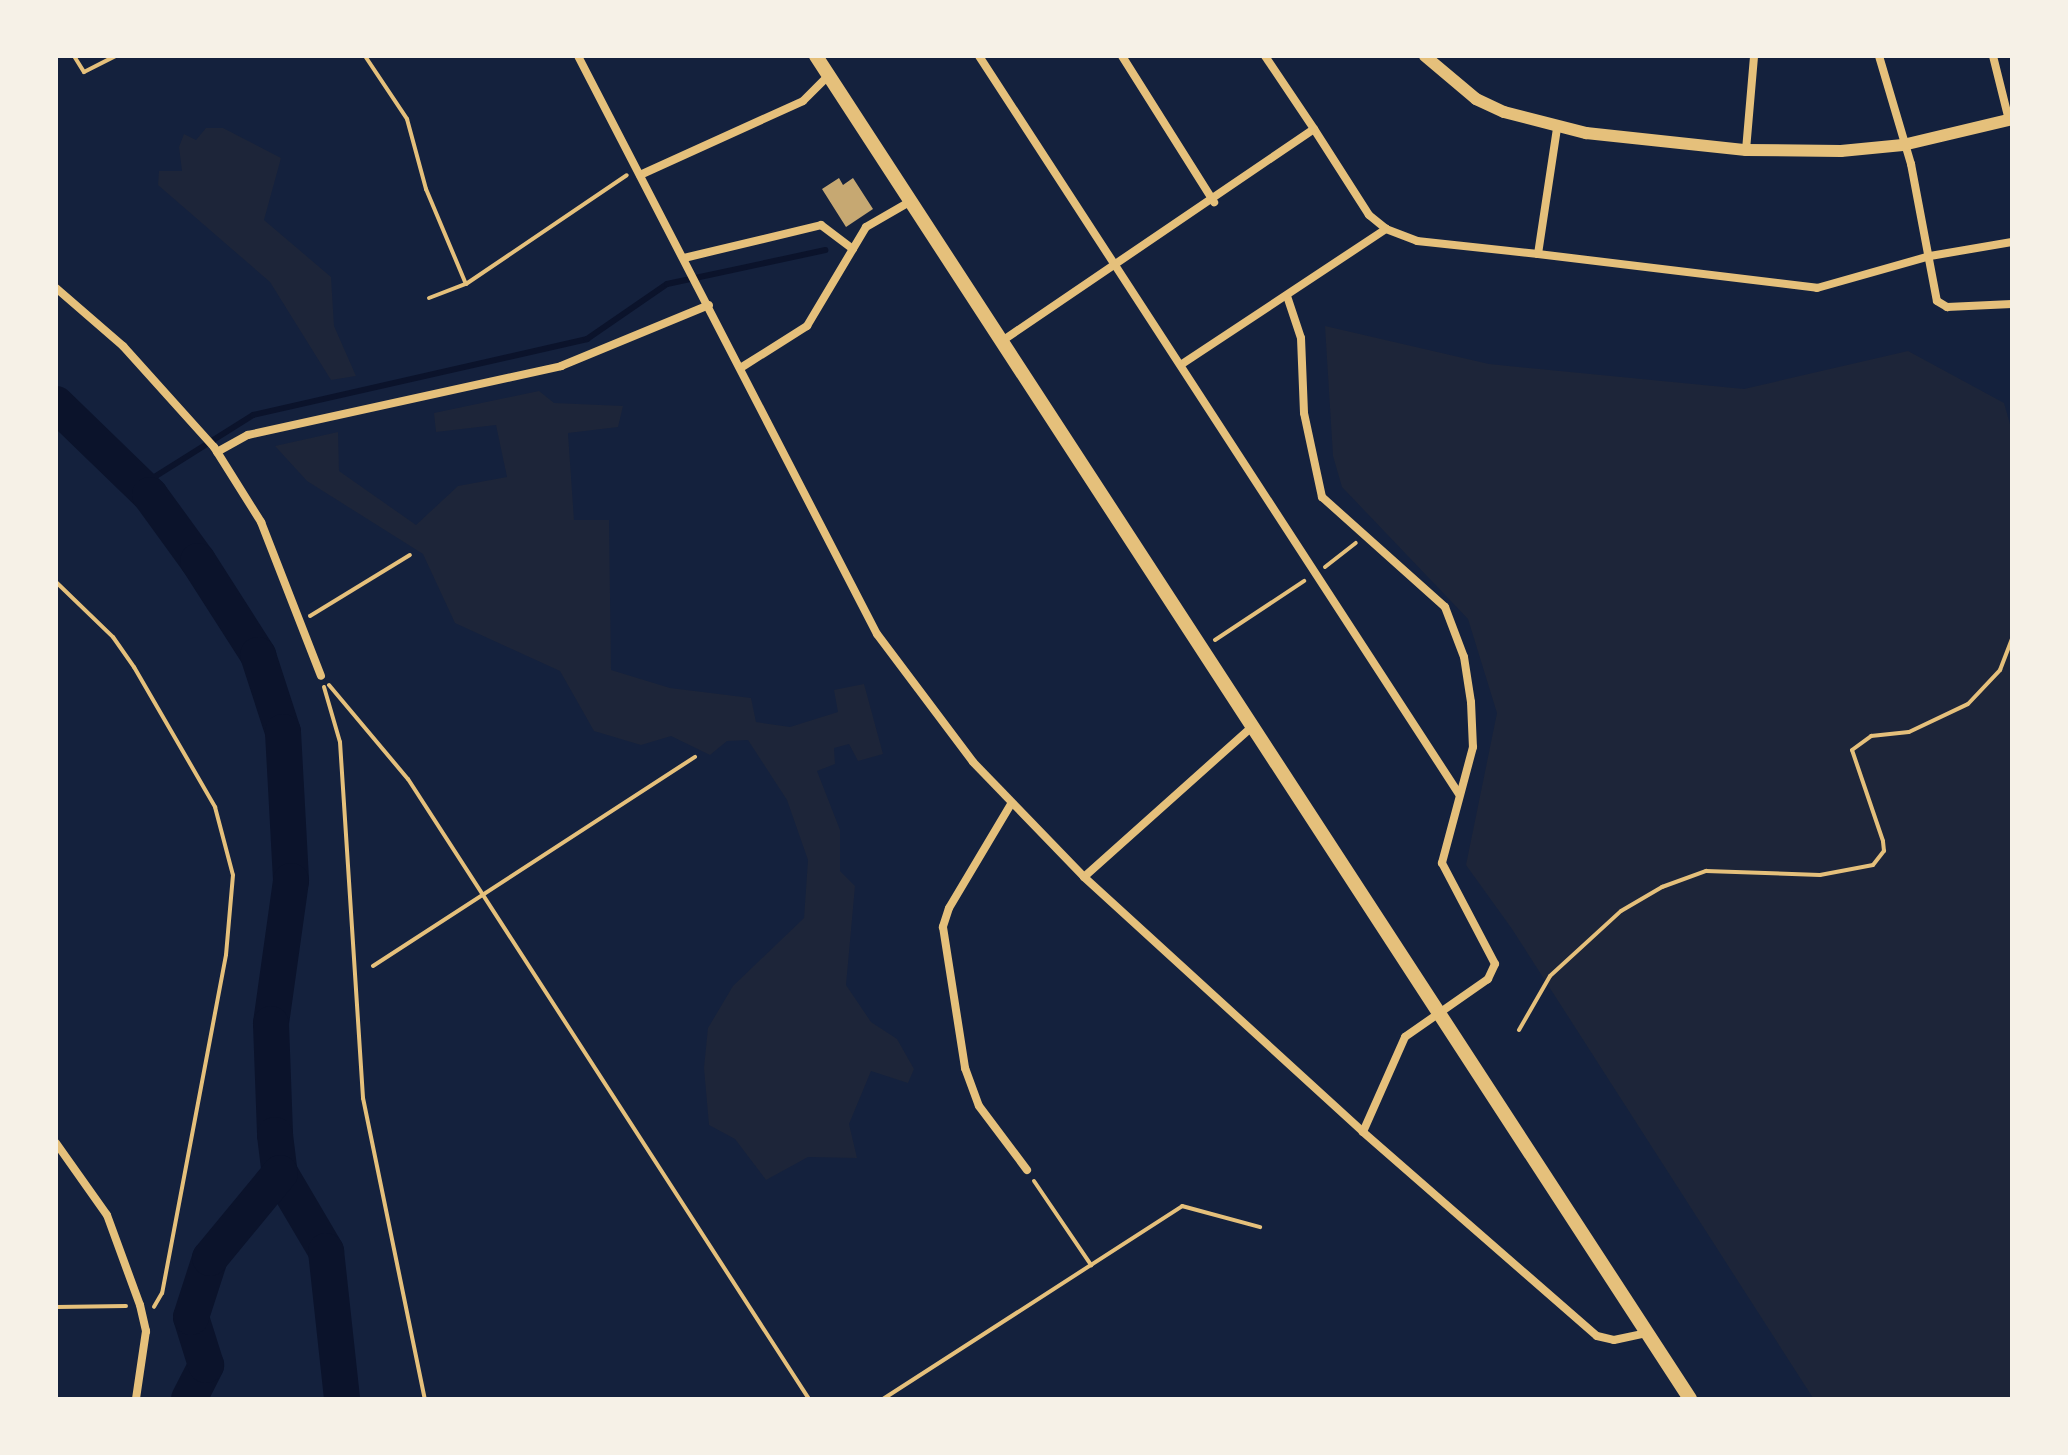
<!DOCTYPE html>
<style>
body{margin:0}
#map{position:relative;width:2068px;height:1455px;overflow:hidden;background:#14213d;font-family:Mulish,sans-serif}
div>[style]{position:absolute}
.green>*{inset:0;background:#1d2539}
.stream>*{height:6px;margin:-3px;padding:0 3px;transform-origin:3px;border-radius:3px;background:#0b132b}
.river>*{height:36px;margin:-18px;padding:0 18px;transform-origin:18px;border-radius:18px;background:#0b132b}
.building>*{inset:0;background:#c6a872}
.path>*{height:4px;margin:-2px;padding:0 2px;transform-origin:2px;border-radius:2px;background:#e5c07b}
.minor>*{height:8px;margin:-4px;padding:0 4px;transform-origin:4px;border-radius:4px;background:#e5c07b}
.tertiary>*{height:12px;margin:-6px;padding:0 6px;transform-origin:6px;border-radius:6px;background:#e5c07b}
.secondary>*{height:14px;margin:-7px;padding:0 7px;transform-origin:7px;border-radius:7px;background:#e5c07b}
span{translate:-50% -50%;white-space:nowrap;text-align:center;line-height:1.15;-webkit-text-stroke:7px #f6f1e7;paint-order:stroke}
.frame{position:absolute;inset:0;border:58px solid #f6f1e7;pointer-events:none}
</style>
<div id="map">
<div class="green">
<div style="clip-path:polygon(206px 128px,223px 128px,281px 158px,264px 220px,331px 277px,334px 326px,356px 376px,331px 380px,270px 282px,158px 185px,159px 171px,182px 171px,179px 147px,184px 134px,196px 140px)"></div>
<div style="clip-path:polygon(1325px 326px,1489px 364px,1744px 389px,1908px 351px,2004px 403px,2012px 431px,2012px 1399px,1813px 1398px,1512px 929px,1466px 865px,1497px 713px,1468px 619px,1342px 487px,1333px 456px)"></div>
<div style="clip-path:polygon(539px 391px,554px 403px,623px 406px,618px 427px,568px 433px,574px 520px,609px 520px,611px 670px,670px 688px,751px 698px,756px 722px,790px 727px,838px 712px,834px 690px,864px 684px,883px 754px,858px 761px,849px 744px,834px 748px,835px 764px,817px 771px,840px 830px,840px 871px,855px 886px,846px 985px,871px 1022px,897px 1039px,914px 1069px,908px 1083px,871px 1071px,849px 1124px,857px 1158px,808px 1157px,766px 1180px,735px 1139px,709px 1125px,704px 1068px,708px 1028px,733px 986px,804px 918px,808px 860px,787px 800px,748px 740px,727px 741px,710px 755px,671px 736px,641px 745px,594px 731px,560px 671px,455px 623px,423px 554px,307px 481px,275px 446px,338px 432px,339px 471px,416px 525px,458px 486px,507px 477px,496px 425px,436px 432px,434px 413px)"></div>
</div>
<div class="stream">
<div style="left:140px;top:486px;width:133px;rotate:-32.1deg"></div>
<div style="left:253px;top:415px;width:343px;rotate:-12.8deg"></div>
<div style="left:587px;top:339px;width:97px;rotate:-34.5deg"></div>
<div style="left:667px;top:284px;width:162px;rotate:-12.1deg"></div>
</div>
<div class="river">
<div style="left:56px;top:404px;width:131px;rotate:44.1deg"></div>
<div style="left:150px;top:495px;width:82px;rotate:54deg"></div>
<div style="left:198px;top:561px;width:112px;rotate:57.4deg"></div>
<div style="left:258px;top:655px;width:81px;rotate:72deg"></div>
<div style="left:283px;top:732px;width:149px;rotate:86.9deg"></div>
<div style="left:291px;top:881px;width:144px;rotate:98deg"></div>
<div style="left:271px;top:1024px;width:111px;rotate:87.9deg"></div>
<div style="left:275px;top:1135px;width:38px;rotate:83deg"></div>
<div style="left:280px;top:1173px;width:91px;rotate:59.5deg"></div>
<div style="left:326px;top:1251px;width:149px;rotate:83.8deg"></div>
<div style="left:189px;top:1399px;width:38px;rotate:-63deg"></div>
<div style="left:206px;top:1365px;width:50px;rotate:-107.4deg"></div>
<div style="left:191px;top:1317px;width:62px;rotate:-72.1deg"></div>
<div style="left:210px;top:1258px;width:110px;rotate:-50.5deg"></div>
</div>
<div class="building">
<div style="clip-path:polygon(839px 178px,843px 185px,853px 178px,873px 209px,846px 227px,822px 189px)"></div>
</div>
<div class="path">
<div style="left:74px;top:56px;width:19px;rotate:58deg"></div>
<div style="left:84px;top:72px;width:35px;rotate:-27deg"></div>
<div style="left:365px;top:56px;width:76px;rotate:56.3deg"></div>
<div style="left:407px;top:119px;width:73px;rotate:74.8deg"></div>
<div style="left:426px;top:189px;width:103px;rotate:67.2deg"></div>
<div style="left:429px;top:298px;width:40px;rotate:-21deg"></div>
<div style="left:466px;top:284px;width:194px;rotate:-34.1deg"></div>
<div style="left:1325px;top:567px;width:39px;rotate:-38deg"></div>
<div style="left:56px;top:582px;width:79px;rotate:44deg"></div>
<div style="left:113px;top:637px;width:37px;rotate:55deg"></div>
<div style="left:134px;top:667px;width:162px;rotate:59.9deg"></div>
<div style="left:215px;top:807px;width:70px;rotate:75.2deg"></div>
<div style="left:233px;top:875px;width:80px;rotate:95deg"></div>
<div style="left:226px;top:955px;width:344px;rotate:100.7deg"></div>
<div style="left:162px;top:1293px;width:16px;rotate:120deg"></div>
<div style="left:310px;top:616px;width:117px;rotate:-31.4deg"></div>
<div style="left:1215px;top:640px;width:107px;rotate:-33.5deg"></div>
<div style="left:329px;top:685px;width:123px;rotate:50deg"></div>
<div style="left:408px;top:779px;width:738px;rotate:57.11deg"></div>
<div style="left:324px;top:687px;width:57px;rotate:73.8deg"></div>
<div style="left:340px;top:742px;width:357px;rotate:86.3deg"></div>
<div style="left:363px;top:1098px;width:307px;rotate:78.4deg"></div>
<div style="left:373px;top:966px;width:384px;rotate:-33deg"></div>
<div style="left:1519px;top:1030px;width:62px;rotate:-60.1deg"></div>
<div style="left:1550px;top:976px;width:96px;rotate:-42.5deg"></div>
<div style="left:1621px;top:911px;width:48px;rotate:-30.3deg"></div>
<div style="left:1662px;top:887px;width:47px;rotate:-20deg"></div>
<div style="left:1706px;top:871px;width:114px;rotate:2deg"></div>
<div style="left:1820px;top:875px;width:54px;rotate:-10.7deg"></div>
<div style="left:1873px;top:865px;width:18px;rotate:-52deg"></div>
<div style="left:1884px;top:851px;width:10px;rotate:-96deg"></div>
<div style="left:1883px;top:841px;width:96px;rotate:-108.8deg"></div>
<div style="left:1852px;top:750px;width:24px;rotate:-36deg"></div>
<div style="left:1871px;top:736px;width:38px;rotate:-6deg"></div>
<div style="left:1909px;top:732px;width:65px;rotate:-25.4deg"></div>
<div style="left:1968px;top:704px;width:47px;rotate:-46.7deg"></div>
<div style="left:2000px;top:670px;width:33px;rotate:-69deg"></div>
<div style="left:1034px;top:1181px;width:102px;rotate:55.8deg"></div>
<div style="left:56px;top:1307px;width:70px;rotate:-0.8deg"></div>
<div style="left:883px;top:1399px;width:356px;rotate:-32.8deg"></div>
<div style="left:1182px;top:1206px;width:81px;rotate:15.1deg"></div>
</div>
<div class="minor">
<div style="left:578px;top:56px;width:651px;rotate:62.65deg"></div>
<div style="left:877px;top:634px;width:160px;rotate:53.1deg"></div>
<div style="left:973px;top:762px;width:160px;rotate:46deg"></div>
<div style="left:1084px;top:877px;width:378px;rotate:42.4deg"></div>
<div style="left:1363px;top:1132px;width:310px;rotate:41.1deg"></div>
<div style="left:1597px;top:1336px;width:17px;rotate:13deg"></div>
<div style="left:1614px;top:1340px;width:33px;rotate:-12deg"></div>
<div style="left:979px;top:56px;width:880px;rotate:56.96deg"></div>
<div style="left:1122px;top:56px;width:173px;rotate:57.8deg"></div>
<div style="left:1265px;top:56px;width:88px;rotate:56.1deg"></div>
<div style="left:1879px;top:56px;width:113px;rotate:73.5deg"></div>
<div style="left:1911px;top:164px;width:139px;rotate:79.3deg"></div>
<div style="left:1937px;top:301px;width:12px;rotate:31deg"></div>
<div style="left:1947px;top:307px;width:65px;rotate:-2.6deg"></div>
<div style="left:1993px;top:56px;width:66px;rotate:76deg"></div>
<div style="left:1746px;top:150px;width:94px;rotate:-85.1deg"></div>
<div style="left:640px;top:175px;width:179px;rotate:-24.4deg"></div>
<div style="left:803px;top:101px;width:37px;rotate:-45deg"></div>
<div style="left:1538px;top:254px;width:281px;rotate:6.9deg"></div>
<div style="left:1817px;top:288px;width:117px;rotate:-15.8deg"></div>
<div style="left:1930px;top:256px;width:83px;rotate:-9.7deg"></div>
<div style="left:684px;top:258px;width:141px;rotate:-13.5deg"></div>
<div style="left:821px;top:225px;width:40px;rotate:37deg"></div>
<div style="left:56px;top:288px;width:89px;rotate:40.9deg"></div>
<div style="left:123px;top:346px;width:136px;rotate:48deg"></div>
<div style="left:214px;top:447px;width:89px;rotate:57.9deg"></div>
<div style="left:261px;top:522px;width:165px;rotate:68.7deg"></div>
<div style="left:1287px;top:296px;width:44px;rotate:71.6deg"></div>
<div style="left:1301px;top:338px;width:75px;rotate:87.7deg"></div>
<div style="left:1304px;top:413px;width:86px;rotate:77.9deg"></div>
<div style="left:1322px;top:497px;width:165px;rotate:41.8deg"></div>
<div style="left:1445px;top:607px;width:53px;rotate:69.2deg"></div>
<div style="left:1464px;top:657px;width:46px;rotate:81.2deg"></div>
<div style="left:1471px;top:702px;width:45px;rotate:87.5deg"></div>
<div style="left:1473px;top:747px;width:120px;rotate:105deg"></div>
<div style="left:1442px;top:863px;width:114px;rotate:62.3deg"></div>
<div style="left:1495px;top:964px;width:17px;rotate:115deg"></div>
<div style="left:1488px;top:979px;width:101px;rotate:145.1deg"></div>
<div style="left:1405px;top:1037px;width:104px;rotate:113.9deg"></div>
<div style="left:1002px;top:341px;width:377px;rotate:-34.2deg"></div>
<div style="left:1314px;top:129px;width:102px;rotate:57.4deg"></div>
<div style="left:1369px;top:215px;width:22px;rotate:39deg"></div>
<div style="left:1386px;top:229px;width:33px;rotate:21deg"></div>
<div style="left:1417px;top:241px;width:122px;rotate:6.1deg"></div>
<div style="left:1538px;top:254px;width:126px;rotate:-81.4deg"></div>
<div style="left:1182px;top:364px;width:245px;rotate:-33.5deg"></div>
<div style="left:742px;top:367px;width:77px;rotate:-32.2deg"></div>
<div style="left:807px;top:326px;width:115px;rotate:-59.2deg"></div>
<div style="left:866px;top:227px;width:52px;rotate:-30deg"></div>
<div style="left:217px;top:452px;width:35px;rotate:-29deg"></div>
<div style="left:248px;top:435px;width:321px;rotate:-12.4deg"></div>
<div style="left:561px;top:366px;width:160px;rotate:-22.4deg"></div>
<div style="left:1011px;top:804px;width:121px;rotate:120.8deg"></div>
<div style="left:949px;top:908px;width:20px;rotate:108deg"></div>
<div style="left:943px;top:927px;width:143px;rotate:81.1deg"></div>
<div style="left:965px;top:1068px;width:40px;rotate:69.8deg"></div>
<div style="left:979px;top:1106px;width:80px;rotate:53.1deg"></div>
<div style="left:1084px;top:877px;width:227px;rotate:-41.8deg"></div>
<div style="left:56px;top:1143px;width:88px;rotate:54.7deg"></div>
<div style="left:107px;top:1215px;width:96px;rotate:69.9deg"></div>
<div style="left:140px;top:1305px;width:27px;rotate:77deg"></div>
<div style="left:146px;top:1331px;width:69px;rotate:98.4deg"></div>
</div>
<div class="tertiary">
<div style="left:1425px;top:56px;width:67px;rotate:40.1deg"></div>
<div style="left:1476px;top:99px;width:31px;rotate:25deg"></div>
<div style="left:1504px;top:112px;width:85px;rotate:14.4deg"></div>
<div style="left:1586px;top:133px;width:161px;rotate:6.1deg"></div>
<div style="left:1746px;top:150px;width:95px;rotate:0.6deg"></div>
<div style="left:1841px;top:151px;width:62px;rotate:-5.5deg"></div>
<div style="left:1903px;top:145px;width:112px;rotate:-13.4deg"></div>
</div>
<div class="secondary">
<div style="left:816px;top:56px;width:1602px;rotate:56.94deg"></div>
</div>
<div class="frame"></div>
</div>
